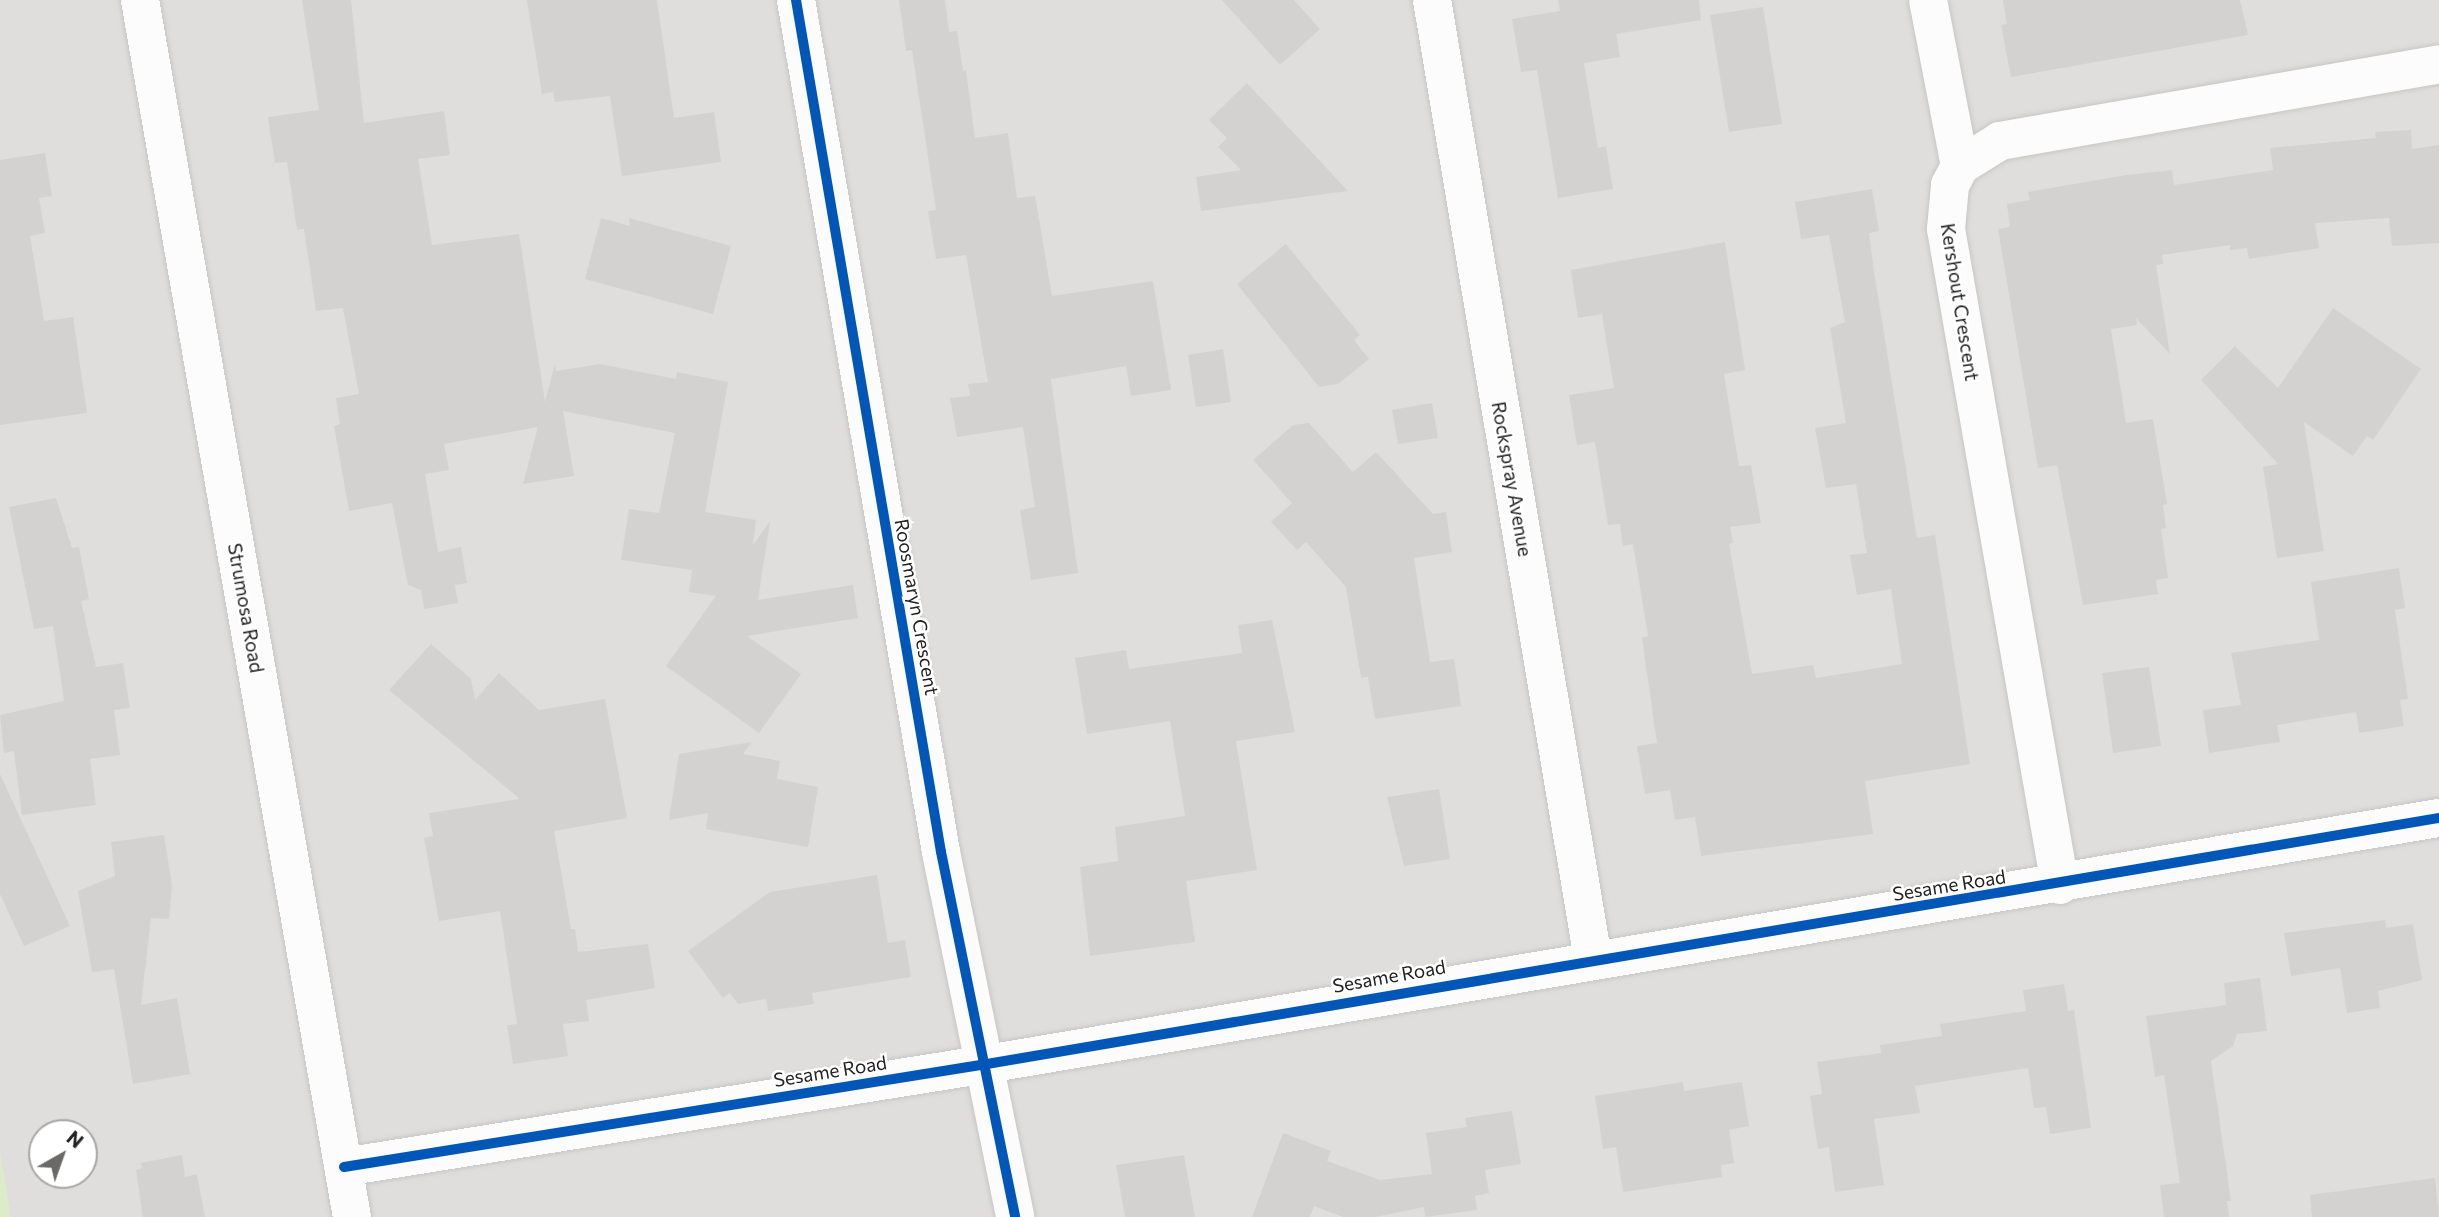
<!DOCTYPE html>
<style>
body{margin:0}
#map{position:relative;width:2439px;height:1217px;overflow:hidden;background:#f0eeeb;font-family:Commissioner,sans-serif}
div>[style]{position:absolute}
.residential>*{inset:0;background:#dfdedc}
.grass>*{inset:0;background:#dceccb}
.building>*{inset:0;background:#d4d2d0}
.roads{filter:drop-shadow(0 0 2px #c7c6c5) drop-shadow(0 0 2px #c7c6c5)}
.minor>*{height:38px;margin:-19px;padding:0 19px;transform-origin:19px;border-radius:19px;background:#fdfcfc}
.cycleway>*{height:10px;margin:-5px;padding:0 5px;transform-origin:5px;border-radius:5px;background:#0057b8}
span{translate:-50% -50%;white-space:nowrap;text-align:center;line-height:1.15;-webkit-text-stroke:5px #fff;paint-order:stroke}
.street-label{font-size:19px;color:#222}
.north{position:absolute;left:28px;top:1119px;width:70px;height:70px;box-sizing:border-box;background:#fff;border:2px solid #a7a7a7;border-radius:50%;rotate:40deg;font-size:19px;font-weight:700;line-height:28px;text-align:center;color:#222}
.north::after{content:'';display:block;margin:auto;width:24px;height:32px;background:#6a6968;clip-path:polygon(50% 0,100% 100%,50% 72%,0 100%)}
</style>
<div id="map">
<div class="residential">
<div style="clip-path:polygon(evenodd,0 0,2439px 0,2439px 1217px,0 1217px,0 0,42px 1133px,84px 1133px,84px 1175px,42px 1175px,42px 1133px)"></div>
</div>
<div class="grass">
<div style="clip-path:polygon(0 1151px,11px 1217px,0 1217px)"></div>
</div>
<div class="building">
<div style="clip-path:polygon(302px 0,351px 0,364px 123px,444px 111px,450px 155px,418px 159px,432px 245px,519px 234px,545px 402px,555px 364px,556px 371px,600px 364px,676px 379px,677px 372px,728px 382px,705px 512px,756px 520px,753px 545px,770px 521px,758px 600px,853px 585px,858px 618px,747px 636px,801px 674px,759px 733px,666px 666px,716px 596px,689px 592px,692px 570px,621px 560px,629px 509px,659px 513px,675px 433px,563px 411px,574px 476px,523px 484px,538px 427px,444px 444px,449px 470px,425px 474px,438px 552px,461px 547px,467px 583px,455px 585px,458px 603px,424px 609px,421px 590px,408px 585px,392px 503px,349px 511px,334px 426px,340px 424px,336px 398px,359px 394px,343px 308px,316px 311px,304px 229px,297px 230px,287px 162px,275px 163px,268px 117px,319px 110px)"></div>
<div style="clip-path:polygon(527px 0,657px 0,674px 118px,714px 112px,721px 162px,622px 176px,610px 96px,555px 102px,553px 92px,542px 94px)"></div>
<div style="clip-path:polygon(899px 0,945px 0,949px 32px,957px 31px,963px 71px,966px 70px,975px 138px,1008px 133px,1017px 198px,1035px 196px,1052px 296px,1153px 281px,1171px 390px,1131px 396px,1126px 366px,1051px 379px,1078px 573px,1031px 580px,1020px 510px,1035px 507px,1023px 427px,957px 437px,950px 398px,970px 396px,968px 384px,988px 382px,966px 255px,936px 259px,928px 211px,936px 210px,912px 50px,906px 51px)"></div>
<div style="clip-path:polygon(1222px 0,1294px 0,1320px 29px,1280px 65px)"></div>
<div style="clip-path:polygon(1558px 0,1699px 0,1701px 20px,1616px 34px,1620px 57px,1584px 63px,1598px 148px,1606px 146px,1613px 189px,1558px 198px,1537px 70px,1521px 72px,1512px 19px,1560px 11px)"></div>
<div style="clip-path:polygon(2003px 0,2240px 0,2248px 35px,2011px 77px,2001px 25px,2007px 24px)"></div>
<div style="clip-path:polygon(1763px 7px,1782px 124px,1729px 132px,1710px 15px)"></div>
<div style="clip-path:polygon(1247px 83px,1348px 191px,1201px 211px,1196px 177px,1241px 170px,1218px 147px,1227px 138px,1209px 120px)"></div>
<div style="clip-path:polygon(2411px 130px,2412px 149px,2439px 145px,2439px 243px,2392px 246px,2389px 218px,2315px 223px,2319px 248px,2249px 259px,2247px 248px,2230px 250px,2230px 245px,2162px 255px,2163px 264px,2156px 265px,2170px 354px,2136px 318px,2137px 325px,2111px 329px,2126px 423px,2153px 419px,2167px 504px,2163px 505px,2166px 528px,2161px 529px,2168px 578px,2156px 580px,2158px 594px,2083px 605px,2057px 465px,2038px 468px,1998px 229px,2010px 227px,2007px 204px,2030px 200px,2028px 192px,2127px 175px,2172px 170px,2174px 185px,2273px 170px,2270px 148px,2376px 138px,2375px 132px)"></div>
<div style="clip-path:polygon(45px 153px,52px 196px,39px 198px,45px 233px,30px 236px,44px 321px,73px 317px,87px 413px,0 425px,0 160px)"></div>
<div style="clip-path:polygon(1872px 189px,1879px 231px,1869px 233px,1873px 265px,1917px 538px,1935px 535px,1970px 764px,1865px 781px,1873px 834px,1701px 856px,1695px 817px,1675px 820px,1670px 790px,1645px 794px,1637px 746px,1657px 743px,1642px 638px,1648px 636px,1633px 544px,1623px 546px,1620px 524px,1608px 525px,1595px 442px,1577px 445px,1569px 395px,1614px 388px,1602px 314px,1578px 318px,1571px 270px,1725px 242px,1745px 370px,1724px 374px,1739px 466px,1751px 465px,1761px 523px,1730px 527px,1733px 543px,1729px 544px,1752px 674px,1813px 665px,1816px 678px,1902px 664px,1891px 589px,1857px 595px,1850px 555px,1867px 553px,1856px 484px,1826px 488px,1815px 428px,1846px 423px,1830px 328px,1845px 322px,1829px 235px,1801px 239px,1795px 202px)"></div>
<div style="clip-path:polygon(601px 218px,630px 226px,629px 218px,731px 246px,713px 314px,585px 279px)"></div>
<div style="clip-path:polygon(1286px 244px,1360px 335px,1354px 340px,1369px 359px,1338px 384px,1319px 387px,1237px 284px)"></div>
<div style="clip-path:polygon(2333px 308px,2421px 369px,2373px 440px,2367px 436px,2353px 456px,2304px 422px,2324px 551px,2277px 558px,2263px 467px,2278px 464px,2201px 380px,2235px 346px,2278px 388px)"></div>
<div style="clip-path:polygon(1223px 349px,1231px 402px,1196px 407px,1188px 355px)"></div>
<div style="clip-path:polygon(1432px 403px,1438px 438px,1398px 444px,1392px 410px)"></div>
<div style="clip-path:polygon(1309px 423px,1353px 472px,1376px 452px,1433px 514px,1446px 512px,1452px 552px,1414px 558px,1430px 662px,1454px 659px,1461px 706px,1375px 719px,1368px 677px,1361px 678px,1346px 587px,1306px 542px,1297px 550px,1271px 522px,1292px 503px,1253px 460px,1293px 425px)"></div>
<div style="clip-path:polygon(56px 498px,72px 548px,79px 547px,89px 599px,81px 601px,96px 667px,123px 663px,130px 708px,114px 710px,120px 755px,90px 759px,96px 805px,22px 815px,14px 751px,4px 753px,0 715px,64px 701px,53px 626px,34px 629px,9px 507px)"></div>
<div style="clip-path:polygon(2399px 568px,2405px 608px,2395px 610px,2408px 699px,2400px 700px,2404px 726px,2359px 733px,2356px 712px,2277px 725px,2280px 742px,2209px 753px,2203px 710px,2241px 705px,2231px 653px,2319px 640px,2311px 582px)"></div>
<div style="clip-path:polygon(1272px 620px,1295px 732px,1236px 741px,1257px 870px,1186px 881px,1195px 942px,1090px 956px,1080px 867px,1118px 861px,1115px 827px,1185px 816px,1170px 721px,1087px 734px,1075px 658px,1126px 650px,1129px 669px,1242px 653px,1238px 625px)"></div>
<div style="clip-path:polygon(431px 644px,471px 679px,475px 700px,499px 673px,539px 710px,605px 699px,627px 818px,554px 831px,571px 929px,575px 929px,578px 952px,648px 944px,655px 988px,586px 1000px,589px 1021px,563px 1024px,568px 1056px,513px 1064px,507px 1025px,517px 1024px,500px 911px,439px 921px,424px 838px,433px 836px,429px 813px,520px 799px,389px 690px)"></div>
<div style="clip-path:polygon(2149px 667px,2161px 746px,2113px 753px,2102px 673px)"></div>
<div style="clip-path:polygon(752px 742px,743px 754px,780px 761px,777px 779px,818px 787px,808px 847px,706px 829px,708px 813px,669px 820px,679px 754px)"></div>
<div style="clip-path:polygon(0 774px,70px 926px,24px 946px,0 894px)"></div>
<div style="clip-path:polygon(1439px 789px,1450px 859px,1404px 866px,1387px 797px)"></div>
<div style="clip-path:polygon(164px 835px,172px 885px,169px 919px,151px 918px,141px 1005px,177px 998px,190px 1074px,133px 1084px,114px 969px,92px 972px,78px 891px,115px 876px,111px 842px)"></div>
<div style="clip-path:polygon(877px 875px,888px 943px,905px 940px,911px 977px,812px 993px,814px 1004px,768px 1011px,766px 999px,738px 1004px,730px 993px,723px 998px,688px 951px,770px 892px)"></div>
<div style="clip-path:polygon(2385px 920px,2386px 928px,2413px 924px,2422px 980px,2378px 991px,2380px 1008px,2347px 1013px,2340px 968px,2291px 976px,2284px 933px)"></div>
<div style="clip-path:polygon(2260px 978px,2267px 1031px,2237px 1034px,2233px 1046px,2211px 1061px,2231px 1201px,2227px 1201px,2229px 1217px,2164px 1217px,2160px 1185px,2180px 1183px,2164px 1075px,2155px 1077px,2146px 1016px,2226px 1005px,2224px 983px)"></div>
<div style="clip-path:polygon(2064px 984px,2068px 1011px,2074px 1010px,2091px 1128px,2050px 1134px,2046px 1107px,2034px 1108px,2028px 1068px,1915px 1086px,1920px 1113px,1874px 1119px,1884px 1185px,1835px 1192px,1829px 1147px,1818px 1149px,1810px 1096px,1822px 1094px,1817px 1062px,1881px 1053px,1880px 1045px,1942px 1036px,1940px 1024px,2026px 1011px,2023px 990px)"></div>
<div style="clip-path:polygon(1683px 1082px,1684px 1091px,1742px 1082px,1749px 1126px,1729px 1130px,1734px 1163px,1721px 1165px,1722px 1177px,1623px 1192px,1616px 1147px,1603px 1149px,1595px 1096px)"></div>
<div style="clip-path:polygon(1512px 1111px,1521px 1164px,1485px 1170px,1489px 1193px,1475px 1196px,1477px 1210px,1425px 1217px,1424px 1207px,1375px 1217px,1343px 1217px,1314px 1206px,1310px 1217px,1252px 1217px,1283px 1133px,1331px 1151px,1327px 1161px,1380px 1180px,1432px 1174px,1426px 1133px,1467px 1127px,1465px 1118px)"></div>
<div style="clip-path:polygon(182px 1155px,185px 1177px,197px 1174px,205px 1217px,143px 1217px,136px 1170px,142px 1168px,141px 1163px)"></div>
<div style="clip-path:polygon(1184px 1155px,1195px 1217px,1125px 1217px,1116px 1165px)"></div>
<div style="clip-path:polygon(2435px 1178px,2439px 1217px,2312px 1217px,2310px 1195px)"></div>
</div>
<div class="roads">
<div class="minor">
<div style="left:140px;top:0;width:1235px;rotate:80.12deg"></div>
<div style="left:796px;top:0;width:864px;rotate:80.34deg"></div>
<div style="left:941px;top:852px;width:372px;rotate:78.5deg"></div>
<div style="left:1432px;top:0;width:972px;rotate:80.47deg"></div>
<div style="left:1928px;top:0;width:169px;rotate:79.1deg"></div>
<div style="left:2060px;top:885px;width:666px;rotate:-99.86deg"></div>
<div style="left:1946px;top:229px;width:44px;rotate:-84.8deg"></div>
<div style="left:1950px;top:185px;width:21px;rotate:-62deg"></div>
<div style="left:1960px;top:166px;width:47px;rotate:-32deg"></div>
<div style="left:2000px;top:141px;width:446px;rotate:-9.9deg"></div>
<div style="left:344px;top:1167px;width:651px;rotate:-9.1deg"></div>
<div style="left:987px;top:1064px;width:1473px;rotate:-9.62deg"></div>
</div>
</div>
<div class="cycleway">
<div style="left:796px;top:0;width:864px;rotate:80.34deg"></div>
<div style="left:941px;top:852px;width:372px;rotate:78.5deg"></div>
<div style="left:344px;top:1167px;width:651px;rotate:-9.1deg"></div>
<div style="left:987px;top:1064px;width:1473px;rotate:-9.62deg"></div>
</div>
<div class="street-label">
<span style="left:1960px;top:302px;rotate:81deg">Kershout Crescent</span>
<span style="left:1512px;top:479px;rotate:80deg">Rockspray Avenue</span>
<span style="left:917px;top:607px;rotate:80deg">Roosmaryn Crescent</span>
<span style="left:246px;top:608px;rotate:80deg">Strumosa Road</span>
<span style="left:1949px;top:885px;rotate:-9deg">Sesame Road</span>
<span style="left:1389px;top:976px;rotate:-10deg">Sesame Road</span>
<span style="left:830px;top:1071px;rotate:-9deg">Sesame Road</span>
</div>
<div class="north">N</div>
</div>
